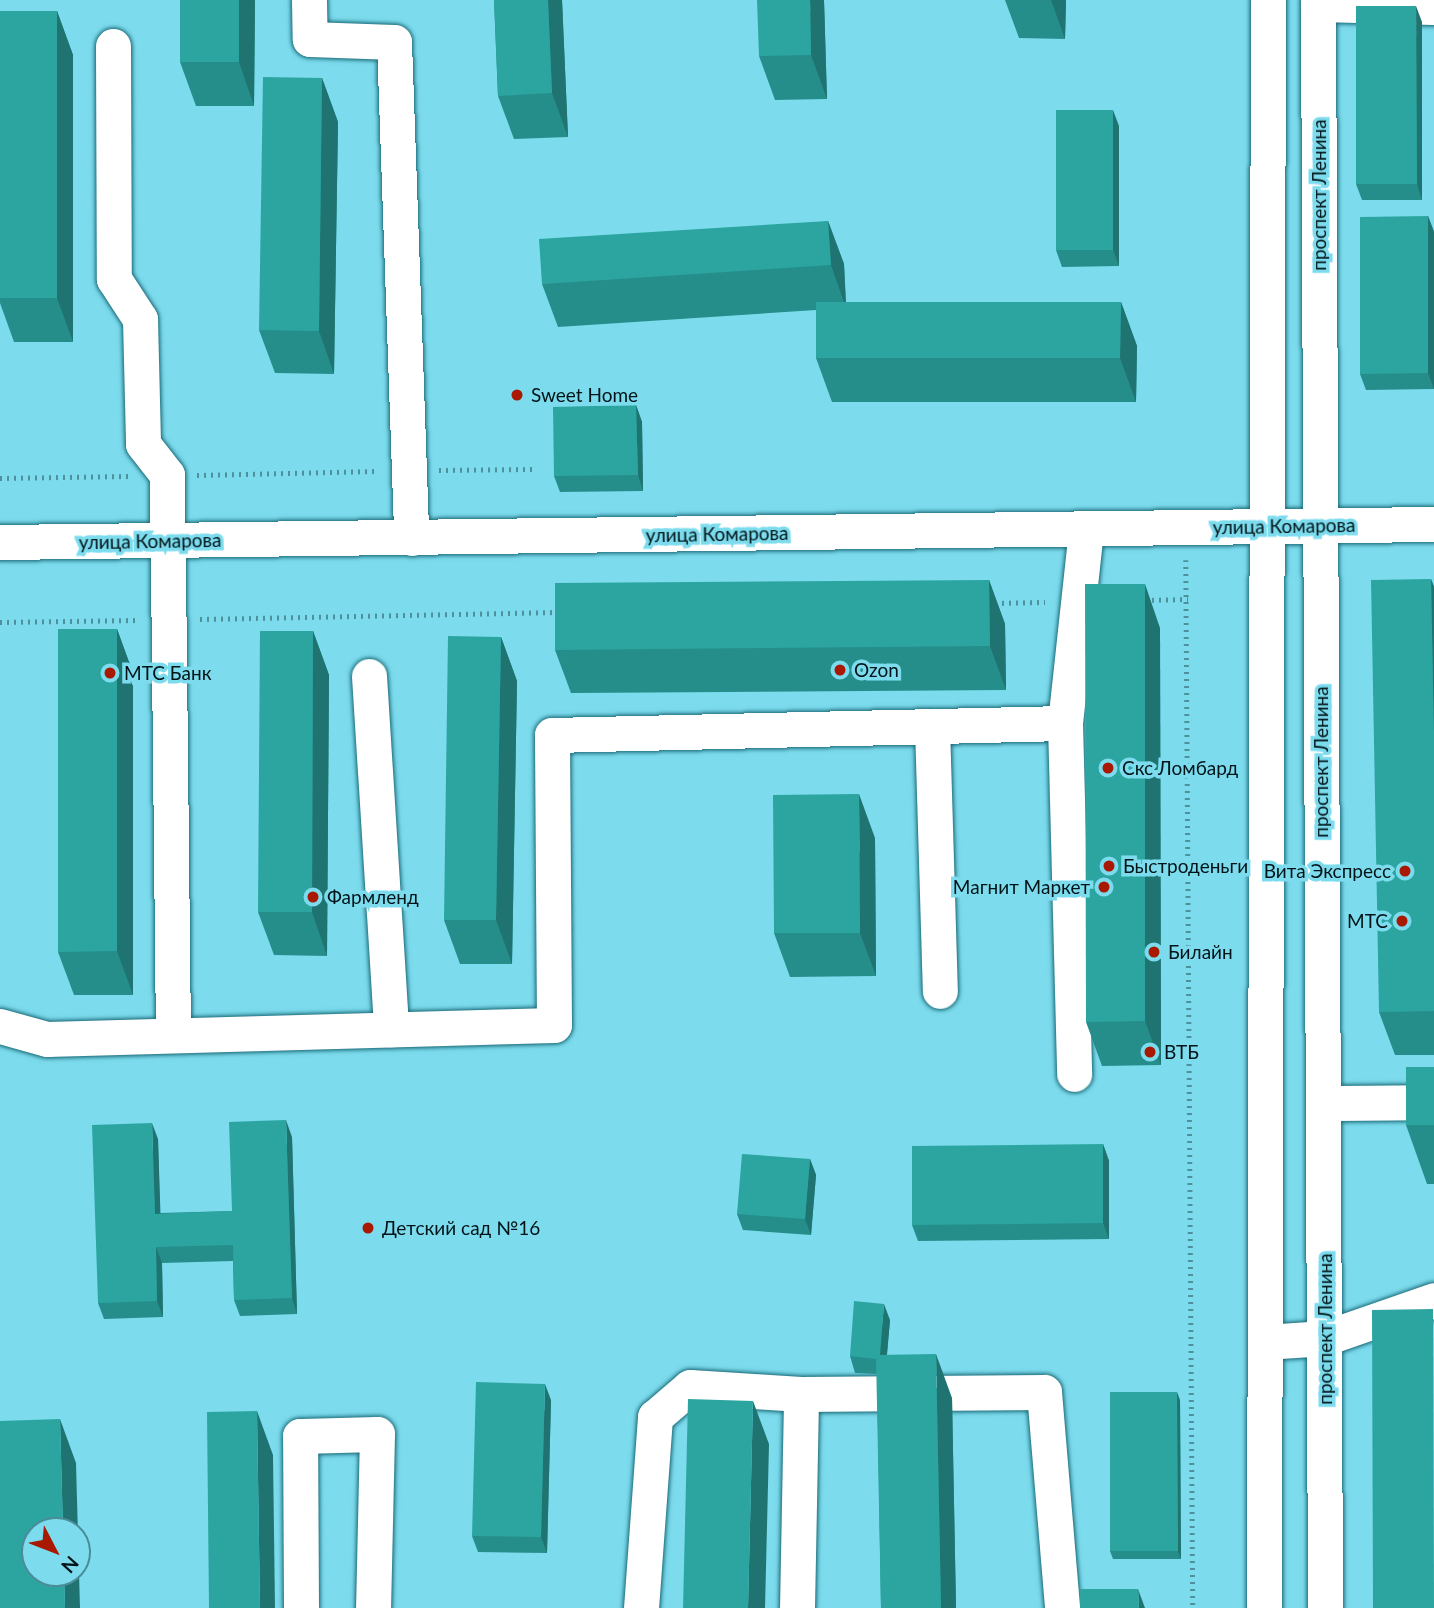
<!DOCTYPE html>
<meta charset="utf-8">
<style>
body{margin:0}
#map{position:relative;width:1434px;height:1608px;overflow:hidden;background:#7cdcee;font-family:Lato,sans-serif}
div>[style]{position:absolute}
.path>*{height:4.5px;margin-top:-2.25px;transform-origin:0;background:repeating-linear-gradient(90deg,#4e919d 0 2px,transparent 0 7px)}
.roads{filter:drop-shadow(0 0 2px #1b6a77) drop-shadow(0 0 2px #1b6a77)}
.minor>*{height:35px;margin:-17.5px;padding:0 17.5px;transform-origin:17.5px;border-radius:17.5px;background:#fff}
.wall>*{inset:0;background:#268e8a}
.shaded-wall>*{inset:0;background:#1f7471}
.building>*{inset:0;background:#2ca5a1}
.dots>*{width:19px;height:19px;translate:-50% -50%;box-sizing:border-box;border:4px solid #7cdcee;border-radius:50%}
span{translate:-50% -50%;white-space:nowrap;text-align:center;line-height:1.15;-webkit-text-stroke:7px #7cdcee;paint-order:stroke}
.street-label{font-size:19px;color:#011317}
.poi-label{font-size:19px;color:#011317}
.left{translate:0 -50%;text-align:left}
.right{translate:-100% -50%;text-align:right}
.north{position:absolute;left:21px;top:1517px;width:70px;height:70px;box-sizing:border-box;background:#7cdcee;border:2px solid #4b8c98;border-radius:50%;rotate:132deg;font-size:19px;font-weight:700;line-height:28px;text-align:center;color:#011317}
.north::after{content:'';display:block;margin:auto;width:24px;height:32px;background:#a91801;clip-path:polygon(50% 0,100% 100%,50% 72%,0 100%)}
</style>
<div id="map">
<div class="path">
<div style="left:439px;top:470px;width:93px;rotate:-0.6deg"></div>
<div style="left:197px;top:475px;width:180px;rotate:-1.3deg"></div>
<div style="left:0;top:478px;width:129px;rotate:-0.9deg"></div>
<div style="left:1186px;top:560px;width:1048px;rotate:89.62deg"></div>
<div style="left:1145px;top:600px;width:43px;rotate:-1.3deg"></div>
<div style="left:995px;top:603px;width:50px;rotate:-1.1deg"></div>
<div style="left:200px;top:619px;width:359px;rotate:-1.1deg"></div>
<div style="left:0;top:622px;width:139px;rotate:-0.8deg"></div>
</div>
<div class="roads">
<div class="minor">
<div style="left:309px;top:0;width:39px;rotate:89deg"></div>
<div style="left:310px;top:39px;width:84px;rotate:2deg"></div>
<div style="left:394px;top:42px;width:496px;rotate:88deg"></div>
<div style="left:1318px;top:0;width:1608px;rotate:89.75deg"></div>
<div style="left:1318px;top:4px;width:116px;rotate:1.5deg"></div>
<div style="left:113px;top:46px;width:233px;rotate:89.8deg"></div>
<div style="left:114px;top:279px;width:48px;rotate:57deg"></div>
<div style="left:140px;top:319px;width:125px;rotate:88.6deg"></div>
<div style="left:143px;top:444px;width:39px;rotate:52deg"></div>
<div style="left:167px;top:475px;width:560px;rotate:89.39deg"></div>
<div style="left:0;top:542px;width:1434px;rotate:-0.72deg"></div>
<div style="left:369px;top:676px;width:354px;rotate:86.4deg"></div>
<div style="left:1065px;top:723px;width:351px;rotate:88.5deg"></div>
<div style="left:932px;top:726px;width:265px;rotate:88.3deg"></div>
<div style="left:0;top:1026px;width:49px;rotate:15.5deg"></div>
<div style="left:47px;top:1039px;width:507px;rotate:-1.58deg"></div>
<div style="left:554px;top:1025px;width:290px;rotate:-90.4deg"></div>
<div style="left:552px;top:735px;width:513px;rotate:-1.34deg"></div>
<div style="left:1065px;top:723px;width:195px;rotate:-83.8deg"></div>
<div style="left:1323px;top:1103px;width:111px;rotate:-0.5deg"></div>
<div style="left:1265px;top:1342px;width:60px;rotate:-3.8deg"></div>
<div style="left:1325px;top:1338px;width:115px;rotate:-19.2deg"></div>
<div style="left:301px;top:1608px;width:172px;rotate:-90.3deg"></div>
<div style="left:300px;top:1436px;width:77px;rotate:-1.5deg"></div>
<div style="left:377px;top:1434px;width:174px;rotate:91.3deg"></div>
<div style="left:641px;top:1608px;width:192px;rotate:-85.8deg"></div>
<div style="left:655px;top:1417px;width:46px;rotate:-40.6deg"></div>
<div style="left:690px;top:1387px;width:111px;rotate:3.6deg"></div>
<div style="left:801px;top:1394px;width:243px;rotate:-0.5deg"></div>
<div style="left:1044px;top:1392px;width:217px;rotate:85.2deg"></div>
<div style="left:797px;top:1608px;width:214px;rotate:-88.9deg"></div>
<div style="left:1264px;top:1608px;width:1608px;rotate:-89.86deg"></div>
</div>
</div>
<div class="wall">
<div style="clip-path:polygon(180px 0,255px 0,254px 106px,196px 106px,180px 62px)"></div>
<div style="clip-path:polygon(494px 0,562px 0,568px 137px,514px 139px,498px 96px)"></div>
<div style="clip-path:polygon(824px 0,827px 99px,775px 100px,759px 56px)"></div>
<div style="clip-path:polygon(1005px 0,1066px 0,1065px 39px,1019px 38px)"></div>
<div style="clip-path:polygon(0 11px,57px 11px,73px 55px,73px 342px,14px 342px,0 303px)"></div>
<div style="clip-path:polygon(1422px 22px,1422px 200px,1362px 200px,1356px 184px)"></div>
<div style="clip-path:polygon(322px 78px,338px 122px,334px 374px,275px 373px,259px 330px)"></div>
<div style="clip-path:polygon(1119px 126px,1119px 266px,1062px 267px,1056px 250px)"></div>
<div style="clip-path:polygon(1428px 216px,1434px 232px,1434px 389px,1366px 390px,1360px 374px)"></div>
<div style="clip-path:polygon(828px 221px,844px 264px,846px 302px,1121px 302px,1137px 346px,1136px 402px,832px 402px,816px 358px,816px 310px,558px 327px,542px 284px)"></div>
<div style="clip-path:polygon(636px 405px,642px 422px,643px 491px,560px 492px,554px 476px)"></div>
<div style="clip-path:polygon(1431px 579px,1434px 587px,1434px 1055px,1395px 1055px,1379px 1012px)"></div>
<div style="clip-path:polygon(989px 580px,1005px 624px,1006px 690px,571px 693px,555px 650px)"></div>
<div style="clip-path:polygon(1160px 628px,1161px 1065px,1102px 1066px,1086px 1022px)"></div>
<div style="clip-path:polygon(117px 629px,133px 673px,133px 995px,74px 995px,58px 952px)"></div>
<div style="clip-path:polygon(313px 631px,329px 675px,327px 956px,274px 955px,258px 912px)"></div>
<div style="clip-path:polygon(501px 637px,517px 681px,512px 964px,460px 964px,444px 920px)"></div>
<div style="clip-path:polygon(875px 838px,876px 976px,790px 977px,774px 933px)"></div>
<div style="clip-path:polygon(1434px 1067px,1434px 1184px,1427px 1184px,1406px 1125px)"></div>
<div style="clip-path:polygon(292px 1137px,297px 1314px,240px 1316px,234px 1300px,233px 1261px,162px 1263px,163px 1317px,104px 1319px,98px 1303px,158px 1139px,160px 1213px,232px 1211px)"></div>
<div style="clip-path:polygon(1103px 1144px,1109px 1161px,1109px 1239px,918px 1241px,912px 1225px)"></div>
<div style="clip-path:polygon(810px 1159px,816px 1175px,811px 1235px,743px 1230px,737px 1214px)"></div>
<div style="clip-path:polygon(890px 1320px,887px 1355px,952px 1398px,956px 1608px,881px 1608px,877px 1374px,855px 1373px,850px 1356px)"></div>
<div style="clip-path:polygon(551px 1400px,547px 1553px,478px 1552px,472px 1536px)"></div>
<div style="clip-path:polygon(1180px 1400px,1181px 1559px,1113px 1559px,1110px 1551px)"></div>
</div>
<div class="shaded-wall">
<div style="clip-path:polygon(239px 0,255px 0,254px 106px,239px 62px)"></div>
<div style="clip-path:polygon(548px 0,562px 0,568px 137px,552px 93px)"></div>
<div style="clip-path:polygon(810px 0,824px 0,827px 99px,811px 55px)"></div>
<div style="clip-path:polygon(1051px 0,1066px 0,1065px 39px)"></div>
<div style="clip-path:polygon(1416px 6px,1422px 22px,1422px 200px,1417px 184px)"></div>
<div style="clip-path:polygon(57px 11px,73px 55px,73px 342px,57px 298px)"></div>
<div style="clip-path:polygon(322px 78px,338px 122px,334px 374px,319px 331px)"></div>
<div style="clip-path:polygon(1113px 110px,1119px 126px,1119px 266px,1113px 250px)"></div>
<div style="clip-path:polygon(1428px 216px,1434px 232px,1434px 389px,1428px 373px)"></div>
<div style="clip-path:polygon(828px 221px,844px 264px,846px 308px,831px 265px)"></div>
<div style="clip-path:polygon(1121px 302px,1137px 346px,1136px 402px,1120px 358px)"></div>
<div style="clip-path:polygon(636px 405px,642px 422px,643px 491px,638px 475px)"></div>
<div style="clip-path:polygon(1431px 579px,1434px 587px,1434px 738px)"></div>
<div style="clip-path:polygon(989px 580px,1005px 624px,1006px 690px,990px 646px)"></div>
<div style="clip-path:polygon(1145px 584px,1160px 628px,1161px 1065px,1145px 1021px)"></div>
<div style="clip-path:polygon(117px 629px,133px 673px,133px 995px,117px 951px)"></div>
<div style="clip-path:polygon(313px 631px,329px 675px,327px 956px,312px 912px)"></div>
<div style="clip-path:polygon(501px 637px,517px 681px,512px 964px,496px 920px)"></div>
<div style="clip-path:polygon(859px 794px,875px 838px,876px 976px,860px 933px)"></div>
<div style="clip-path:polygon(286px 1120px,292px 1137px,297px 1314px,292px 1298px)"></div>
<div style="clip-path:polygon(152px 1123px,158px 1139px,161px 1230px,155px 1214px)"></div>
<div style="clip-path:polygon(1103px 1144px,1109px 1161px,1109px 1239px,1103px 1223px)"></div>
<div style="clip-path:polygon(810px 1159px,816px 1175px,811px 1235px,805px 1219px)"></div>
<div style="clip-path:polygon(156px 1247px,162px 1263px,163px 1317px,157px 1301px)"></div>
<div style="clip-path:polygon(884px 1304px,890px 1320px,885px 1375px,879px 1359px)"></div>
<div style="clip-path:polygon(936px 1354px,952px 1398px,956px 1608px,941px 1608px)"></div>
<div style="clip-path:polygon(545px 1384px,551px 1400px,547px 1553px,541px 1537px)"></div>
<div style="clip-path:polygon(1177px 1392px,1180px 1400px,1181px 1559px,1178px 1551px)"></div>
<div style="clip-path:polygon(753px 1401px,769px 1444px,765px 1608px,748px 1608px)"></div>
<div style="clip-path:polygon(257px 1411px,273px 1455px,275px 1608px,260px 1608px)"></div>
<div style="clip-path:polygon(60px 1419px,76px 1463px,80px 1608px,65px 1608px,64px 1573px,77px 1573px,77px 1531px,63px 1531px)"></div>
<div style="clip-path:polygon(1138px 1589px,1145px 1608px,1139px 1608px)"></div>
</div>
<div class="building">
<div style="clip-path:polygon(180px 0,239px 0,239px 62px,180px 62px)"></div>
<div style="clip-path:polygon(494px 0,548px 0,552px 93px,498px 96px)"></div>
<div style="clip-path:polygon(757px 0,810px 0,811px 55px,759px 56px)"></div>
<div style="clip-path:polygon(1356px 6px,1416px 6px,1417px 184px,1356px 184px)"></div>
<div style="clip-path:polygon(0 11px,57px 11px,57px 298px,0 298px)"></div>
<div style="clip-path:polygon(263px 77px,322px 78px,319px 331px,259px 330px)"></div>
<div style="clip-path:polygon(1056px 110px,1113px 110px,1113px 250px,1056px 250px)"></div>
<div style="clip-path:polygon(1428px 216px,1428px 373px,1360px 374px,1360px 217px)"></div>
<div style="clip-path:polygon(828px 221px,831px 265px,542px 284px,539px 239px)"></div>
<div style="clip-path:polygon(816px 302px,1121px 302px,1120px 358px,816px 358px)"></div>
<div style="clip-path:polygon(636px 405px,638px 475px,554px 476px,553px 407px)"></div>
<div style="clip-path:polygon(1431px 579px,1434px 738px,1434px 1011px,1379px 1012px,1371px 580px)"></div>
<div style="clip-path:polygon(989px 580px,990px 646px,555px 650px,555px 583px)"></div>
<div style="clip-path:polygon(1085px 584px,1145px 584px,1145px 1021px,1086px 1022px)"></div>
<div style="clip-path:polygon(58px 629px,117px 629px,117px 951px,58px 952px)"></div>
<div style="clip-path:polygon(260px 631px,313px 631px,312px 912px,258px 912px)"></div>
<div style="clip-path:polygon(448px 636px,501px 637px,496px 920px,444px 920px)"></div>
<div style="clip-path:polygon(859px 794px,860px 933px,774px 933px,773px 795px)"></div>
<div style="clip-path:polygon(1406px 1067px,1434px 1067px,1434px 1125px,1406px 1125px)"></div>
<div style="clip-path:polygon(286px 1120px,292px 1298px,234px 1300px,233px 1245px,156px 1247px,157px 1301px,98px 1303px,92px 1125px,152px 1123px,155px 1214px,232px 1211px,229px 1122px)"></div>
<div style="clip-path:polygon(1103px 1144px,1103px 1223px,912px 1225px,912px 1146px)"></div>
<div style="clip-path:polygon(742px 1154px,810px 1159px,805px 1219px,737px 1214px)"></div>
<div style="clip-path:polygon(854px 1301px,884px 1304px,880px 1355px,876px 1355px,876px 1359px,850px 1356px)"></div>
<div style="clip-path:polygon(1433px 1309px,1434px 1608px,1373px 1608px,1372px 1310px)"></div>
<div style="clip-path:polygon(936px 1354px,941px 1608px,881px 1608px,876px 1355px)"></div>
<div style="clip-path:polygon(476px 1382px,545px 1384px,541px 1537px,472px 1536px)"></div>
<div style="clip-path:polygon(1110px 1392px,1177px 1392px,1178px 1551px,1110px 1551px)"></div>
<div style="clip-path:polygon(688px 1399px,753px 1401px,748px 1608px,683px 1608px)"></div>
<div style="clip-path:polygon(257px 1411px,260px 1608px,209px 1608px,207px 1412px)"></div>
<div style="clip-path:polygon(60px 1419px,63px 1531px,35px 1531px,35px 1573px,64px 1573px,65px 1608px,0 1608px,0 1421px)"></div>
<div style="clip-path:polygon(1080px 1589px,1138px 1589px,1139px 1608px,1080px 1608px)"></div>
</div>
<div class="dots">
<div style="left:517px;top:395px;background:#a91801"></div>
<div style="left:840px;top:670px;background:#a91801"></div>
<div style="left:110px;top:673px;background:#a91801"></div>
<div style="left:1108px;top:768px;background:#a91801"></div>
<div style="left:1109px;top:866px;background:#a91801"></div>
<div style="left:1405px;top:871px;background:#a91801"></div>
<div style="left:1104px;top:887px;background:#a91801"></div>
<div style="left:313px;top:897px;background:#a91801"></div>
<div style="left:1402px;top:921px;background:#a91801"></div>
<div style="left:1154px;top:952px;background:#a91801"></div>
<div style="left:1150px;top:1052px;background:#a91801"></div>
<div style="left:368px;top:1228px;background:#a91801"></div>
</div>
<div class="street-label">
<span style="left:1319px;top:195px;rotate:-90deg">проспект Ленина</span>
<span style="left:1284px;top:526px;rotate:-1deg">улица Комарова</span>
<span style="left:717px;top:534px;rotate:-1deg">улица Комарова</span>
<span style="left:150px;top:541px;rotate:-1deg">улица Комарова</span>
<span style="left:1321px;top:762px;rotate:-90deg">проспект Ленина</span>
<span style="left:1325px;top:1329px;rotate:-90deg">проспект Ленина</span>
</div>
<div class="poi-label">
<span class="left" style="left:531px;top:395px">Sweet Home</span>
<span class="left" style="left:854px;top:670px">Ozon</span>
<span class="left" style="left:124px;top:673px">МТС Банк</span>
<span class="left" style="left:1122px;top:768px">Скс Ломбард</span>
<span class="left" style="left:1123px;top:866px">Быстроденьги</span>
<span class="right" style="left:1391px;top:871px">Вита Экспресс</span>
<span class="right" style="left:1090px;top:887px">Магнит Маркет</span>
<span class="left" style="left:327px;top:897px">Фармленд</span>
<span class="right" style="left:1388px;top:921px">МТС</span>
<span class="left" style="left:1168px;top:952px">Билайн</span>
<span class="left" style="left:1164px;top:1052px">ВТБ</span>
<span class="left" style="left:382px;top:1228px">Детский сад №16</span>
</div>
<div class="north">N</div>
</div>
